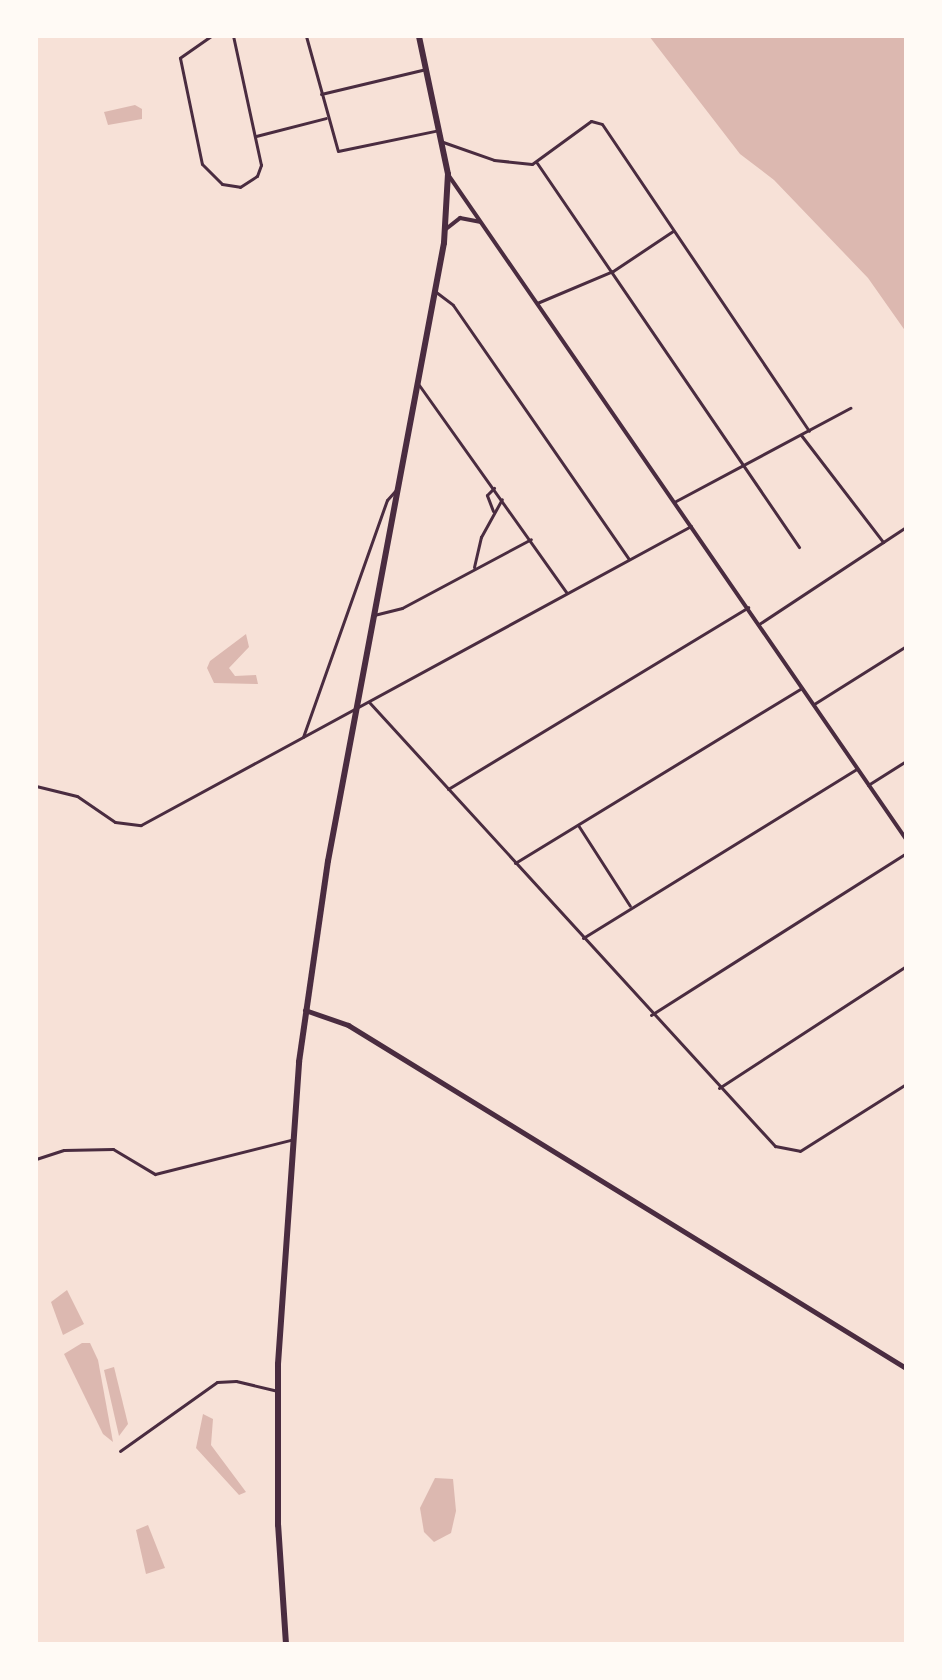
<!DOCTYPE html>
<style>
body{margin:0}
#map{position:relative;width:942px;height:1680px;overflow:hidden;background:#f7e1d7;font-family:Inter,sans-serif}
div>[style]{position:absolute}
.water>*{inset:0;background:#dcb8b0}
.minor>*{height:3px;margin:-1.5px;padding:0 1.5px;transform-origin:1.5px;border-radius:1.5px;background:#4a2c40}
.tertiary>*{height:4px;margin:-2px;padding:0 2px;transform-origin:2px;border-radius:2px;background:#4a2c40}
.secondary>*{height:5px;margin:-2.5px;padding:0 2.5px;transform-origin:2.5px;border-radius:2.5px;background:#4a2c40}
.primary>*{height:6px;margin:-3px;padding:0 3px;transform-origin:3px;border-radius:3px;background:#4a2c40}
span{translate:-50% -50%;white-space:nowrap;text-align:center;line-height:1.15;-webkit-text-stroke:8px #fffaf5;paint-order:stroke}
.frame{position:absolute;inset:0;border:38px solid #fffaf5;pointer-events:none}
</style>
<div id="map">
<div class="water">
<div style="clip-path:polygon(649px 36px,906px 36px,906px 332px,868px 278px,774px 180px,740px 154px)"></div>
<div style="clip-path:polygon(135px 105px,142px 109px,142px 119px,108px 125px,104px 112px)"></div>
<div style="clip-path:polygon(246px 634px,249px 647px,229px 668px,235px 676px,256px 675px,258px 684px,214px 683px,207px 668px,210px 661px)"></div>
<div style="clip-path:polygon(67px 1290px,84px 1324px,63px 1335px,51px 1302px)"></div>
<div style="clip-path:polygon(82px 1343px,90px 1343px,98px 1360px,113px 1442px,103px 1434px,64px 1354px)"></div>
<div style="clip-path:polygon(114px 1367px,128px 1424px,119px 1436px,104px 1370px)"></div>
<div style="clip-path:polygon(203px 1414px,213px 1419px,211px 1445px,246px 1492px,239px 1495px,196px 1448px)"></div>
<div style="clip-path:polygon(435px 1478px,453px 1479px,456px 1511px,451px 1533px,434px 1542px,424px 1532px,420px 1508px)"></div>
<div style="clip-path:polygon(148px 1525px,165px 1568px,146px 1574px,136px 1530px)"></div>
</div>
<div class="minor">
<div style="left:211px;top:36px;width:38px;rotate:145deg"></div>
<div style="left:180px;top:58px;width:108px;rotate:78.3deg"></div>
<div style="left:202px;top:164px;width:28px;rotate:45deg"></div>
<div style="left:222px;top:184px;width:18px;rotate:9deg"></div>
<div style="left:240px;top:187px;width:20px;rotate:-33deg"></div>
<div style="left:257px;top:176px;width:12px;rotate:-70deg"></div>
<div style="left:261px;top:165px;width:132px;rotate:-102.2deg"></div>
<div style="left:306px;top:36px;width:119px;rotate:74.5deg"></div>
<div style="left:338px;top:151px;width:103px;rotate:-11.7deg"></div>
<div style="left:321px;top:94px;width:108px;rotate:-13.4deg"></div>
<div style="left:256px;top:136px;width:72px;rotate:-14.4deg"></div>
<div style="left:443px;top:142px;width:54px;rotate:19.4deg"></div>
<div style="left:494px;top:160px;width:38px;rotate:6deg"></div>
<div style="left:532px;top:164px;width:73px;rotate:-36.1deg"></div>
<div style="left:591px;top:121px;width:11px;rotate:15deg"></div>
<div style="left:602px;top:124px;width:370px;rotate:56deg"></div>
<div style="left:537px;top:163px;width:465px;rotate:55.7deg"></div>
<div style="left:436px;top:292px;width:21px;rotate:37deg"></div>
<div style="left:453px;top:305px;width:309px;rotate:55.3deg"></div>
<div style="left:537px;top:303px;width:82px;rotate:-22.8deg"></div>
<div style="left:613px;top:271px;width:72px;rotate:-33.7deg"></div>
<div style="left:419px;top:385px;width:255px;rotate:54.6deg"></div>
<div style="left:801px;top:435px;width:135px;rotate:52.5deg"></div>
<div style="left:674px;top:502px;width:200px;rotate:-28.1deg"></div>
<div style="left:493px;top:511px;width:17px;rotate:-111deg"></div>
<div style="left:487px;top:495px;width:10px;rotate:-45deg"></div>
<div style="left:474px;top:567px;width:31px;rotate:-77deg"></div>
<div style="left:481px;top:537px;width:43px;rotate:-61.1deg"></div>
<div style="left:374px;top:615px;width:29px;rotate:-14deg"></div>
<div style="left:402px;top:608px;width:146px;rotate:-28.1deg"></div>
<div style="left:759px;top:624px;width:176px;rotate:-33.4deg"></div>
<div style="left:369px;top:702px;width:602px;rotate:47.56deg"></div>
<div style="left:775px;top:1146px;width:25px;rotate:11deg"></div>
<div style="left:800px;top:1151px;width:125px;rotate:-32.3deg"></div>
<div style="left:814px;top:704px;width:109px;rotate:-32.2deg"></div>
<div style="left:303px;top:737px;width:251px;rotate:-70.5deg"></div>
<div style="left:387px;top:500px;width:13px;rotate:-48deg"></div>
<div style="left:868px;top:785px;width:45px;rotate:-32.3deg"></div>
<div style="left:36px;top:786px;width:42px;rotate:13.7deg"></div>
<div style="left:77px;top:796px;width:46px;rotate:34.4deg"></div>
<div style="left:115px;top:822px;width:26px;rotate:7deg"></div>
<div style="left:141px;top:825px;width:626px;rotate:-28.53deg"></div>
<div style="left:448px;top:789px;width:351px;rotate:-31.2deg"></div>
<div style="left:578px;top:825px;width:96px;rotate:57.3deg"></div>
<div style="left:515px;top:863px;width:336px;rotate:-31.4deg"></div>
<div style="left:583px;top:938px;width:322px;rotate:-31.7deg"></div>
<div style="left:651px;top:1015px;width:302px;rotate:-32.4deg"></div>
<div style="left:719px;top:1088px;width:223px;rotate:-33.1deg"></div>
<div style="left:36px;top:1159px;width:29px;rotate:-18deg"></div>
<div style="left:64px;top:1150px;width:49px;rotate:-1.2deg"></div>
<div style="left:113px;top:1149px;width:49px;rotate:30.8deg"></div>
<div style="left:155px;top:1174px;width:139px;rotate:-14.1deg"></div>
<div style="left:120px;top:1451px;width:119px;rotate:-35.4deg"></div>
<div style="left:217px;top:1382px;width:19px;rotate:-3deg"></div>
<div style="left:236px;top:1381px;width:43px;rotate:13.4deg"></div>
</div>
<div class="tertiary">
<div style="left:449px;top:176px;width:805px;rotate:55.42deg"></div>
<div style="left:446px;top:229px;width:18px;rotate:-38deg"></div>
<div style="left:460px;top:218px;width:20px;rotate:11deg"></div>
</div>
<div class="secondary">
<div style="left:305px;top:1010px;width:46px;rotate:19.2deg"></div>
<div style="left:348px;top:1025px;width:655px;rotate:31.58deg"></div>
</div>
<div class="primary">
<div style="left:286px;top:1644px;width:119px;rotate:-93.8deg"></div>
<div style="left:278px;top:1525px;width:161px;rotate:-90deg"></div>
<div style="left:278px;top:1364px;width:303px;rotate:-86deg"></div>
<div style="left:299px;top:1062px;width:203px;rotate:-81.8deg"></div>
<div style="left:328px;top:861px;width:629px;rotate:-79.37deg"></div>
<div style="left:444px;top:243px;width:69px;rotate:-86.7deg"></div>
<div style="left:448px;top:174px;width:141px;rotate:-101.9deg"></div>
</div>
<div class="frame"></div>
</div>
